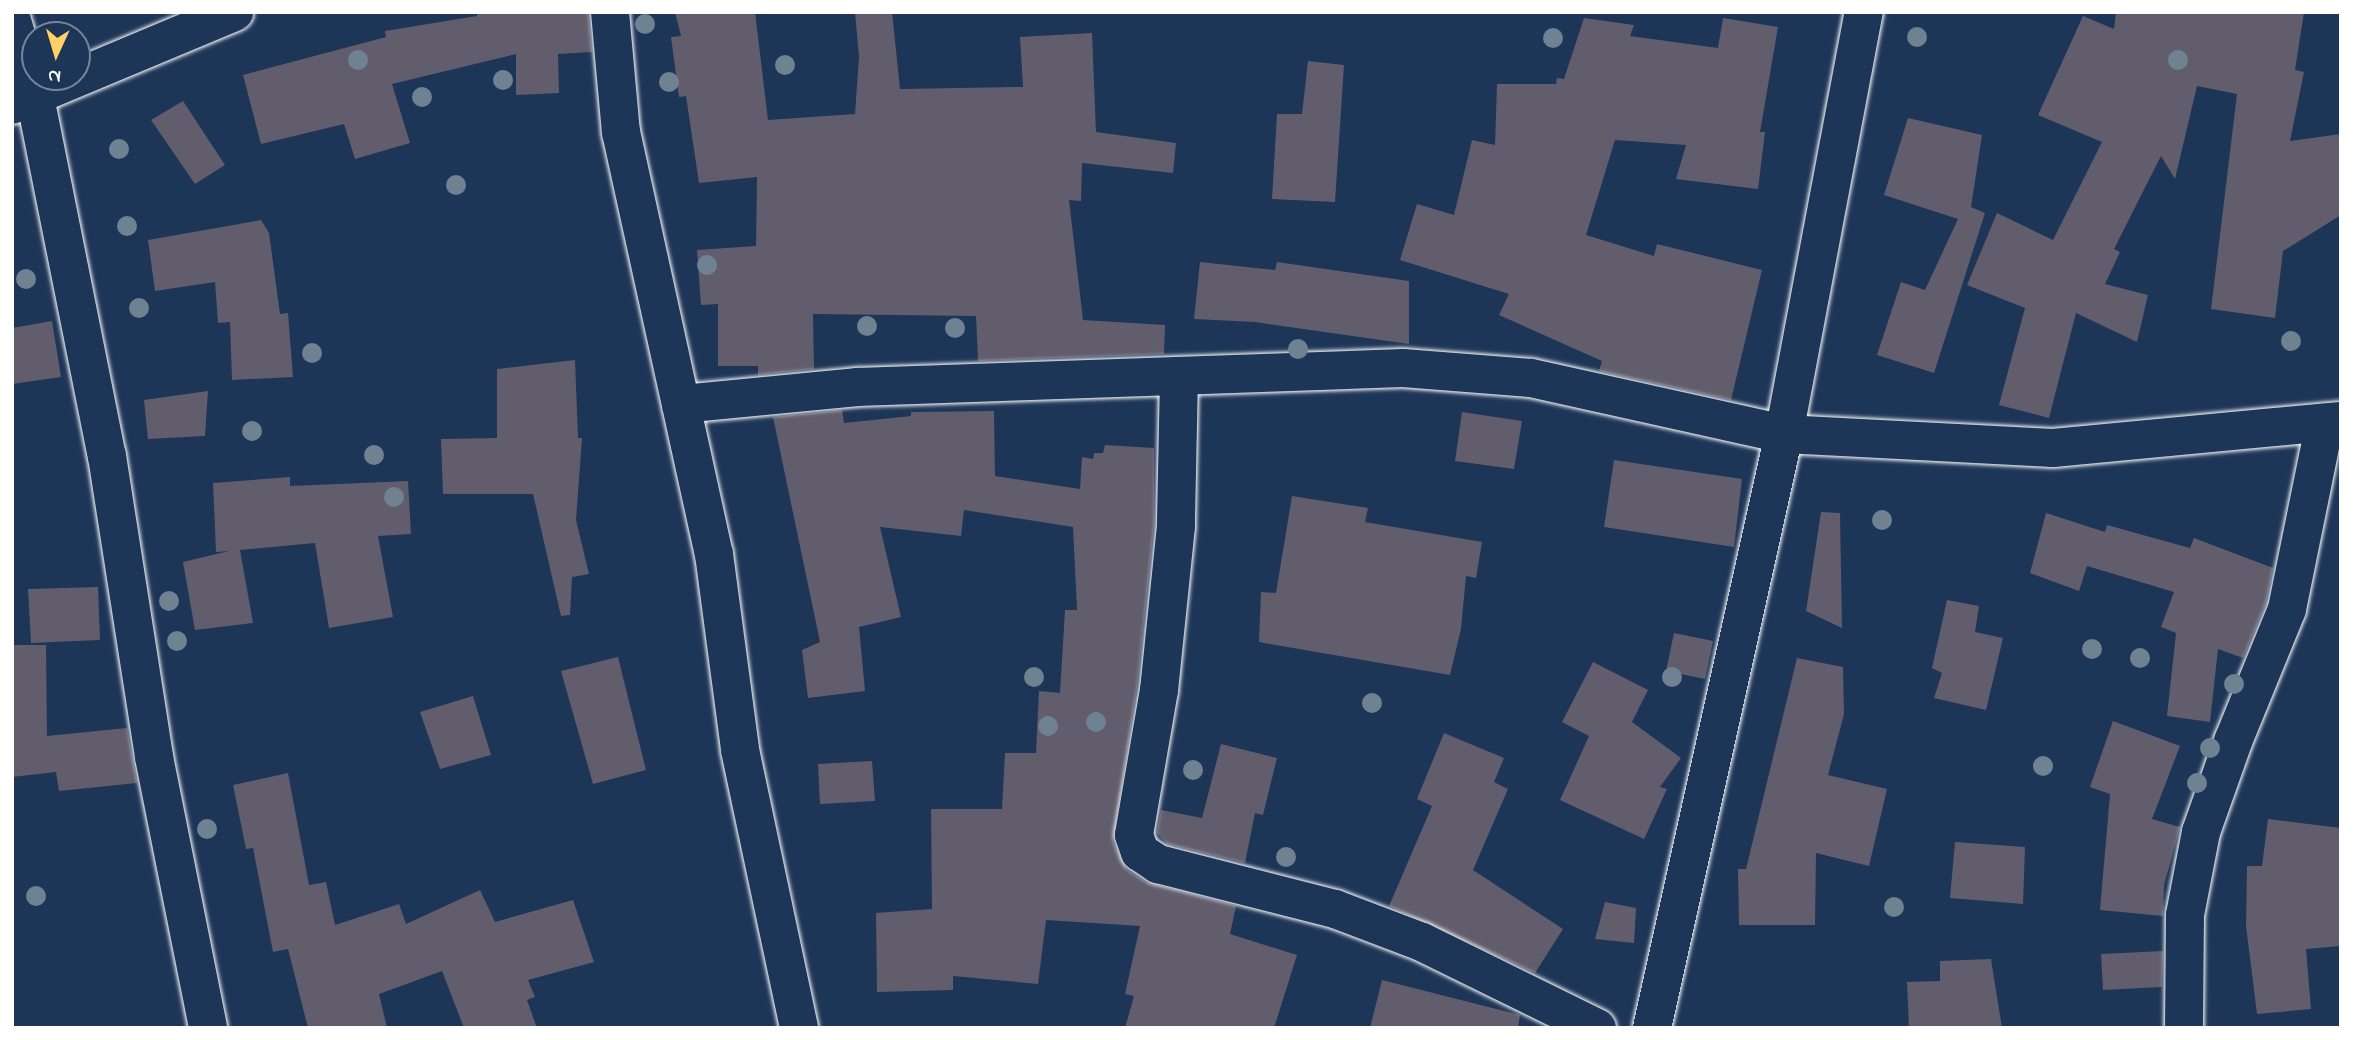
<!DOCTYPE html>
<style>
body{margin:0}
#map{position:relative;width:2353px;height:1040px;overflow:hidden;background:#1d3557;font-family:"Indie Flower",sans-serif}
div>[style]{position:absolute}
.building>*{inset:0;background:#615d6d}
.roads{filter:drop-shadow(0 0 2px #fff) drop-shadow(0 0 2px #fff)}
.street>*{height:38px;margin:-19px;padding:0 19px;transform-origin:19px;border-radius:19px;background:#1d3557}
.trees>*{width:20px;height:20px;margin:-10px;border-radius:50%;background:#6f8292}
span{translate:-50% -50%;white-space:nowrap;text-align:center;line-height:1.15;-webkit-text-stroke:7px #1d3557;paint-order:stroke}
.frame{position:absolute;inset:0;border:14px solid #fff;pointer-events:none}
.north{position:absolute;left:21px;top:21px;width:70px;height:70px;box-sizing:border-box;background:#1d3557;border:2px solid #77869a;border-radius:50%;rotate:184deg;font-size:19px;font-weight:700;line-height:28px;text-align:center;color:#fff}
.north::after{content:'';display:block;margin:auto;width:24px;height:32px;background:#ffd166;clip-path:polygon(50% 0,100% 100%,50% 72%,0 100%)}
</style>
<div id="map">
<div class="building">
<div style="clip-path:polygon(477px 12px,588px 12px,592px 52px,558px 54px,559px 93px,516px 95px,516px 54px,392px 84px,410px 143px,355px 159px,344px 124px,261px 144px,243px 75px,386px 37px,385px 31px,477px 16px)"></div>
<div style="clip-path:polygon(675px 12px,755px 12px,768px 120px,855px 114px,859px 57px,855px 12px,892px 12px,900px 89px,1023px 87px,1020px 37px,1092px 33px,1096px 132px,1176px 143px,1173px 173px,1082px 163px,1081px 201px,1069px 200px,1083px 320px,1165px 325px,1164px 354px,978px 361px,976px 316px,813px 314px,814px 369px,758px 375px,758px 366px,718px 366px,718px 304px,701px 305px,697px 250px,756px 246px,757px 177px,699px 183px,686px 96px,679px 97px,671px 37px,681px 36px)"></div>
<div style="clip-path:polygon(2116px 12px,2304px 12px,2295px 70px,2304px 72px,2290px 141px,2341px 134px,2341px 215px,2283px 251px,2275px 318px,2211px 309px,2237px 94px,2197px 86px,2175px 179px,2161px 156px,2114px 249px,2120px 252px,2105px 284px,2148px 295px,2137px 342px,2076px 313px,2049px 418px,1999px 405px,2025px 308px,1967px 285px,1997px 213px,2053px 240px,2102px 142px,2038px 115px,2083px 16px,2114px 29px)"></div>
<div style="clip-path:polygon(1584px 18px,1634px 25px,1630px 36px,1718px 48px,1723px 18px,1778px 27px,1760px 132px,1765px 132px,1758px 189px,1676px 179px,1686px 145px,1615px 140px,1586px 235px,1654px 256px,1657px 244px,1762px 270px,1731px 400px,1599px 371px,1602px 361px,1499px 315px,1509px 294px,1400px 260px,1417px 204px,1454px 215px,1472px 140px,1495px 145px,1497px 84px,1556px 84px,1557px 78px,1564px 79px)"></div>
<div style="clip-path:polygon(1308px 61px,1344px 65px,1335px 202px,1272px 199px,1277px 114px,1302px 114px)"></div>
<div style="clip-path:polygon(183px 101px,225px 165px,195px 184px,151px 120px)"></div>
<div style="clip-path:polygon(1908px 118px,1982px 135px,1971px 207px,1985px 213px,1934px 373px,1877px 355px,1901px 282px,1925px 290px,1958px 219px,1884px 195px)"></div>
<div style="clip-path:polygon(261px 220px,269px 233px,280px 314px,288px 313px,293px 377px,232px 380px,230px 322px,218px 323px,215px 282px,155px 291px,148px 240px)"></div>
<div style="clip-path:polygon(1200px 262px,1275px 270px,1277px 262px,1409px 281px,1409px 344px,1255px 322px,1194px 319px)"></div>
<div style="clip-path:polygon(52px 321px,61px 377px,12px 384px,12px 328px)"></div>
<div style="clip-path:polygon(575px 360px,578px 438px,582px 438px,576px 520px,589px 574px,572px 577px,570px 615px,561px 616px,533px 494px,443px 494px,441px 439px,497px 438px,497px 369px)"></div>
<div style="clip-path:polygon(208px 391px,205px 436px,148px 439px,144px 400px)"></div>
<div style="clip-path:polygon(842px 410px,844px 423px,911px 416px,911px 412px,994px 411px,995px 476px,1080px 489px,1082px 457px,1093px 459px,1094px 453px,1103px 453px,1105px 445px,1154px 448px,1154px 525px,1137px 687px,1113px 842px,1127px 870px,1146px 882px,1236px 906px,1230px 934px,1297px 955px,1274px 1028px,1125px 1028px,1134px 996px,1125px 994px,1140px 926px,1046px 920px,1038px 984px,953px 976px,953px 990px,877px 992px,876px 913px,932px 909px,931px 809px,1002px 809px,1005px 753px,1036px 753px,1039px 691px,1060px 693px,1065px 610px,1077px 610px,1073px 527px,964px 510px,961px 536px,880px 527px,901px 617px,859px 627px,865px 691px,808px 698px,802px 650px,820px 642px,773px 417px)"></div>
<div style="clip-path:polygon(1462px 412px,1522px 421px,1514px 469px,1455px 461px)"></div>
<div style="clip-path:polygon(1614px 460px,1742px 479px,1734px 547px,1604px 527px)"></div>
<div style="clip-path:polygon(290px 477px,290px 486px,408px 481px,411px 534px,378px 536px,393px 617px,329px 628px,315px 543px,240px 550px,253px 623px,195px 630px,183px 562px,229px 551px,216px 552px,213px 483px)"></div>
<div style="clip-path:polygon(1292px 496px,1368px 508px,1365px 522px,1482px 542px,1476px 578px,1466px 576px,1461px 629px,1450px 675px,1259px 642px,1261px 592px,1276px 593px)"></div>
<div style="clip-path:polygon(1821px 512px,1840px 513px,1842px 628px,1806px 611px)"></div>
<div style="clip-path:polygon(2046px 513px,2105px 532px,2107px 525px,2190px 548px,2194px 538px,2273px 568px,2266px 603px,2243px 658px,2218px 649px,2210px 722px,2167px 716px,2176px 633px,2161px 627px,2174px 592px,2087px 566px,2079px 591px,2030px 573px)"></div>
<div style="clip-path:polygon(98px 587px,100px 640px,31px 643px,28px 589px)"></div>
<div style="clip-path:polygon(1947px 600px,1979px 606px,1975px 632px,2003px 638px,1986px 710px,1934px 698px,1942px 673px,1932px 668px)"></div>
<div style="clip-path:polygon(1674px 633px,1713px 641px,1705px 679px,1666px 671px)"></div>
<div style="clip-path:polygon(12px 645px,46px 645px,47px 736px,127px 728px,137px 783px,59px 791px,56px 772px,12px 777px)"></div>
<div style="clip-path:polygon(618px 657px,646px 770px,593px 784px,561px 671px)"></div>
<div style="clip-path:polygon(1797px 658px,1843px 667px,1844px 714px,1828px 775px,1887px 789px,1869px 866px,1816px 853px,1815px 925px,1739px 925px,1738px 869px,1746px 869px)"></div>
<div style="clip-path:polygon(1593px 662px,1648px 690px,1632px 722px,1681px 758px,1660px 787px,1667px 789px,1644px 839px,1560px 800px,1589px 736px,1562px 722px)"></div>
<div style="clip-path:polygon(473px 696px,491px 755px,440px 769px,420px 712px)"></div>
<div style="clip-path:polygon(2113px 721px,2180px 746px,2152px 819px,2180px 827px,2164px 885px,2163px 916px,2100px 910px,2110px 794px,2090px 787px)"></div>
<div style="clip-path:polygon(1444px 733px,1504px 758px,1494px 782px,1508px 789px,1473px 870px,1563px 929px,1535px 973px,1389px 906px,1432px 806px,1417px 799px)"></div>
<div style="clip-path:polygon(1221px 744px,1277px 758px,1263px 815px,1255px 813px,1245px 863px,1167px 844px,1157px 833px,1161px 810px,1202px 818px)"></div>
<div style="clip-path:polygon(872px 761px,875px 801px,820px 804px,818px 764px)"></div>
<div style="clip-path:polygon(288px 773px,309px 885px,326px 882px,335px 925px,399px 904px,406px 924px,480px 890px,495px 922px,573px 900px,594px 962px,528px 980px,535px 997px,527px 1000px,537px 1028px,464px 1028px,442px 971px,379px 994px,387px 1028px,308px 1028px,288px 949px,273px 952px,253px 848px,246px 849px,233px 785px)"></div>
<div style="clip-path:polygon(2268px 819px,2341px 828px,2341px 946px,2306px 949px,2311px 1009px,2257px 1014px,2246px 926px,2247px 866px,2262px 866px)"></div>
<div style="clip-path:polygon(1955px 842px,2025px 847px,2023px 904px,1950px 898px)"></div>
<div style="clip-path:polygon(1605px 902px,1636px 908px,1634px 943px,1595px 939px)"></div>
<div style="clip-path:polygon(2163px 951px,2162px 987px,2103px 990px,2101px 954px)"></div>
<div style="clip-path:polygon(1991px 959px,2002px 1028px,1909px 1028px,1907px 982px,1940px 981px,1940px 961px)"></div>
<div style="clip-path:polygon(1382px 980px,1520px 1015px,1518px 1028px,1370px 1028px)"></div>
</div>
<div class="roads">
<div class="street">
<div style="left:610px;top:12px;width:121px;rotate:84.8deg"></div>
<div style="left:621px;top:132px;width:432px;rotate:77.6deg"></div>
<div style="left:714px;top:554px;width:198px;rotate:82.4deg"></div>
<div style="left:740px;top:750px;width:284px;rotate:78deg"></div>
<div style="left:12px;top:21px;width:79px;rotate:73.2deg"></div>
<div style="left:35px;top:97px;width:366px;rotate:78.7deg"></div>
<div style="left:107px;top:456px;width:305px;rotate:81.1deg"></div>
<div style="left:154px;top:757px;width:276px;rotate:78.7deg"></div>
<div style="left:12px;top:105px;width:241px;rotate:-22.7deg"></div>
<div style="left:1179px;top:377px;width:149px;rotate:91.2deg"></div>
<div style="left:1176px;top:526px;width:165px;rotate:95.9deg"></div>
<div style="left:1159px;top:690px;width:147px;rotate:99.8deg"></div>
<div style="left:1134px;top:835px;width:18px;rotate:71deg"></div>
<div style="left:1140px;top:852px;width:22px;rotate:34deg"></div>
<div style="left:1158px;top:864px;width:183px;rotate:14.3deg"></div>
<div style="left:1335px;top:909px;width:93px;rotate:20.8deg"></div>
<div style="left:1422px;top:942px;width:195px;rotate:26.2deg"></div>
<div style="left:681px;top:404px;width:177px;rotate:-5.5deg"></div>
<div style="left:857px;top:387px;width:546px;rotate:-1.99deg"></div>
<div style="left:1403px;top:368px;width:128px;rotate:4.5deg"></div>
<div style="left:1531px;top:378px;width:259px;rotate:12.5deg"></div>
<div style="left:1784px;top:434px;width:269px;rotate:3deg"></div>
<div style="left:2053px;top:448px;width:289px;rotate:-5.4deg"></div>
<div style="left:1652px;top:1028px;width:608px;rotate:-77.47deg"></div>
<div style="left:1784px;top:434px;width:430px;rotate:-79.3deg"></div>
<div style="left:2184px;top:1028px;width:113px;rotate:-89.5deg"></div>
<div style="left:2185px;top:915px;width:85px;rotate:-79.1deg"></div>
<div style="left:2201px;top:832px;width:99px;rotate:-70.5deg"></div>
<div style="left:2234px;top:739px;width:140px;rotate:-67.8deg"></div>
<div style="left:2287px;top:609px;width:190px;rotate:-78.5deg"></div>
</div>
</div>
<div class="trees">
<div style="left:645px;top:24px"></div>
<div style="left:1917px;top:37px"></div>
<div style="left:1553px;top:38px"></div>
<div style="left:358px;top:60px"></div>
<div style="left:2178px;top:60px"></div>
<div style="left:785px;top:65px"></div>
<div style="left:503px;top:80px"></div>
<div style="left:669px;top:82px"></div>
<div style="left:422px;top:97px"></div>
<div style="left:119px;top:149px"></div>
<div style="left:456px;top:185px"></div>
<div style="left:127px;top:226px"></div>
<div style="left:707px;top:265px"></div>
<div style="left:26px;top:279px"></div>
<div style="left:139px;top:308px"></div>
<div style="left:867px;top:326px"></div>
<div style="left:955px;top:328px"></div>
<div style="left:2291px;top:341px"></div>
<div style="left:1298px;top:349px"></div>
<div style="left:312px;top:353px"></div>
<div style="left:252px;top:431px"></div>
<div style="left:374px;top:455px"></div>
<div style="left:394px;top:497px"></div>
<div style="left:1882px;top:520px"></div>
<div style="left:169px;top:601px"></div>
<div style="left:177px;top:641px"></div>
<div style="left:2092px;top:649px"></div>
<div style="left:2140px;top:658px"></div>
<div style="left:1034px;top:677px"></div>
<div style="left:1672px;top:677px"></div>
<div style="left:2234px;top:684px"></div>
<div style="left:1372px;top:703px"></div>
<div style="left:1096px;top:722px"></div>
<div style="left:1048px;top:726px"></div>
<div style="left:2210px;top:748px"></div>
<div style="left:2043px;top:766px"></div>
<div style="left:1193px;top:770px"></div>
<div style="left:2197px;top:783px"></div>
<div style="left:207px;top:829px"></div>
<div style="left:1286px;top:857px"></div>
<div style="left:36px;top:896px"></div>
<div style="left:1894px;top:907px"></div>
</div>
<div class="frame"></div>
<div class="north">N</div>
</div>
